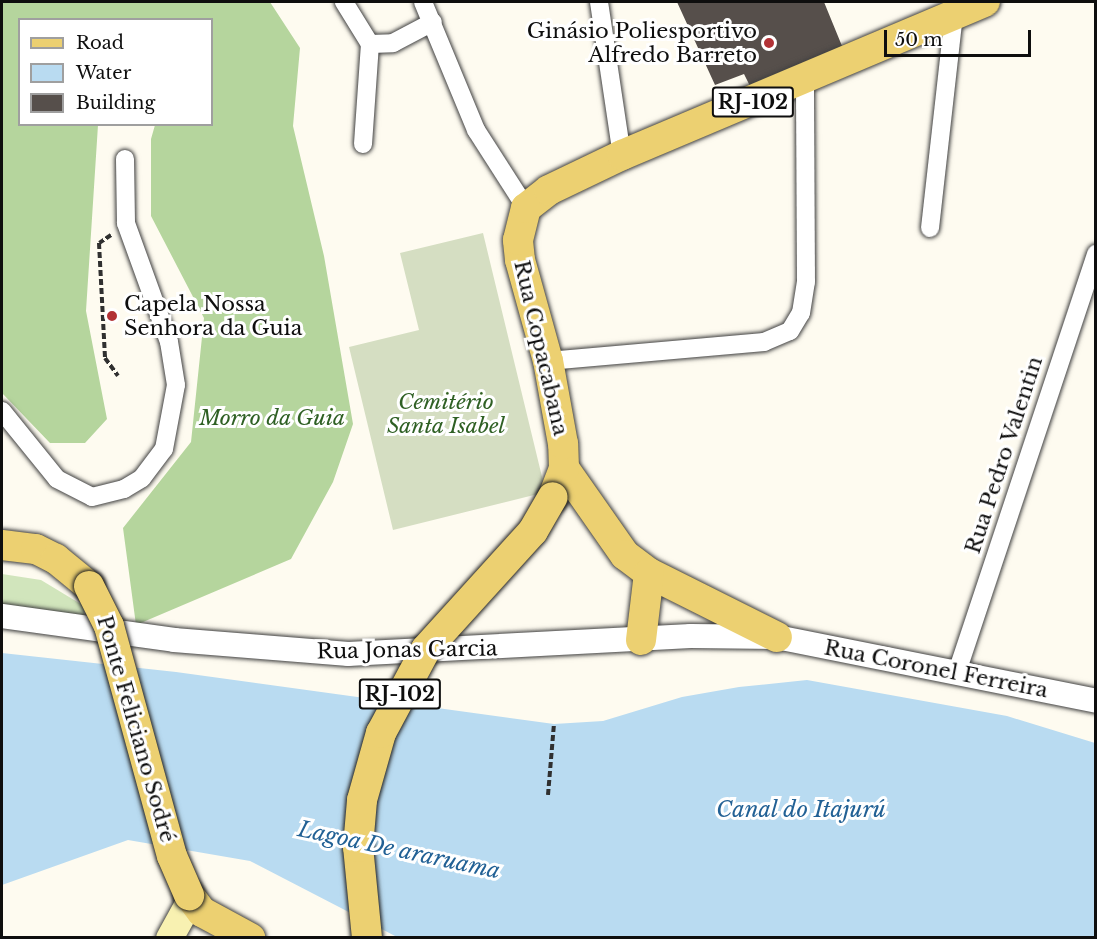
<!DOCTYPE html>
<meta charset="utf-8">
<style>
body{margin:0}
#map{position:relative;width:1097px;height:939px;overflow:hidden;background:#fefbf0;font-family:"Libre Baskerville",serif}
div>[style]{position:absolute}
.green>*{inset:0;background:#d1e5bc}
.forest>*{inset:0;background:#b5d59d}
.cemetery>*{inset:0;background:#d5dec2}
.water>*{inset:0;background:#b9dbf1}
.building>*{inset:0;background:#564f4b}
.path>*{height:4px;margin-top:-2px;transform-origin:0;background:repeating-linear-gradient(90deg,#303030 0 6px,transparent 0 9px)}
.roads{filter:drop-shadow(0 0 2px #414141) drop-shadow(0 0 2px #414141)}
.minor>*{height:18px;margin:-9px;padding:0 9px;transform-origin:9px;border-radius:9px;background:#fff}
.tertiary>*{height:24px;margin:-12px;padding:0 12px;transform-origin:12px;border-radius:12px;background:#fff}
.secondary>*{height:27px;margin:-13.5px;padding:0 13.5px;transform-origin:13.5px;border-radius:13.5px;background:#f8f1b1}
.primary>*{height:30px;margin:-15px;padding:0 15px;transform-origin:15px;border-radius:15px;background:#ecd071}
.bridges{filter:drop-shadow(0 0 2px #1f1f1f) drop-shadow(0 0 2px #1f1f1f)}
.primary-bridge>*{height:30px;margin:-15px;padding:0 15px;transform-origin:15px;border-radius:15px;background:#ecd071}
.dots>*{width:16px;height:16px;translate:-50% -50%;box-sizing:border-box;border:3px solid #fff;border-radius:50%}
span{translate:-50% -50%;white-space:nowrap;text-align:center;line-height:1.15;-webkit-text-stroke:6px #fff;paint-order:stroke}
.shield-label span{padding:2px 4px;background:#fff;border:2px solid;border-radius:4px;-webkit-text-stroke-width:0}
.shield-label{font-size:20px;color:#0e0e0e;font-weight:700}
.poi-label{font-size:21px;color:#0e0e0e}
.right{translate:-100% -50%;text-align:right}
.left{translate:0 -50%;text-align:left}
.street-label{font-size:21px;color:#0e0e0e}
.park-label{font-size:21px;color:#2f6024;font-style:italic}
.water-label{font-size:22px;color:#226195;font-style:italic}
.frame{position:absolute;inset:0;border:3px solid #0e0e0e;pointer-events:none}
.legend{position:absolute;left:18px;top:18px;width:195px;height:108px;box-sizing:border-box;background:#fff;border:2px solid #9f9f9f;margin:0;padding:8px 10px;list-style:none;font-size:18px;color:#0e0e0e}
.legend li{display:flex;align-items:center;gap:12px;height:30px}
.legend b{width:30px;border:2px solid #9f9f9f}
.scale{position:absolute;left:884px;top:30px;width:147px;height:27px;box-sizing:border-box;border:3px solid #0e0e0e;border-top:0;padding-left:8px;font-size:18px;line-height:21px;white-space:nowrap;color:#0e0e0e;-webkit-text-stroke:4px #fff;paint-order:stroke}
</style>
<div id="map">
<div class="green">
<div style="clip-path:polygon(2px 574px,41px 580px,84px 606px,84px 620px,2px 607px)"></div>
</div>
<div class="forest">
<div style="clip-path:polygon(2px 2px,270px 2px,300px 48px,293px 126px,324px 256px,353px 424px,333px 482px,291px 559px,136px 625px,123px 528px,191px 442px,204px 318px,151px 216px,151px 139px,155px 125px,212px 124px,212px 20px,20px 20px,20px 124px,98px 125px,86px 311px,107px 419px,85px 443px,50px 443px,2px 393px)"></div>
</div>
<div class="cemetery">
<div style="clip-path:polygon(483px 233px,543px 481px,538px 494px,393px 530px,349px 347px,419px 330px,400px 253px)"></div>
</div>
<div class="water">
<div style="clip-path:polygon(2px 653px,176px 672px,554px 724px,603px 721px,682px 697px,739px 687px,807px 680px,1007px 716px,1095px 743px,1095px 937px,397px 937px,250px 861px,128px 840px,2px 885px)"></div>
</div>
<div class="building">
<div style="clip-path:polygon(677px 2px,824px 2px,842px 46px,751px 88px,744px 74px,715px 85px)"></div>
</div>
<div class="path">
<div style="left:111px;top:235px;width:14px;rotate:146deg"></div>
<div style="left:99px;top:243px;width:115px;rotate:87deg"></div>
<div style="left:105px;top:358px;width:22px;rotate:54deg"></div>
<div style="left:548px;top:795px;width:71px;rotate:-85.2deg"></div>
</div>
<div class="roads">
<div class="minor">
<div style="left:344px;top:2px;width:49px;rotate:58.2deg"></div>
<div style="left:423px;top:2px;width:139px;rotate:67.5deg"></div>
<div style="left:476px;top:130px;width:93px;rotate:57.3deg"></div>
<div style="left:599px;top:2px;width:155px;rotate:81.5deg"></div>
<div style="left:370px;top:44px;width:23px;rotate:-2deg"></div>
<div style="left:393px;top:43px;width:45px;rotate:-27.7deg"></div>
<div style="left:363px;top:144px;width:100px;rotate:-86deg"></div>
<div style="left:930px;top:228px;width:214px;rotate:-83.6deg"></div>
<div style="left:548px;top:361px;width:217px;rotate:-5deg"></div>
<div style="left:764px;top:342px;width:28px;rotate:-23deg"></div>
<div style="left:790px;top:331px;width:21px;rotate:-59deg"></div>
<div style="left:801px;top:313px;width:31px;rotate:-81deg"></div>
<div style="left:806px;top:282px;width:202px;rotate:-90.3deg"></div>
<div style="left:2px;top:411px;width:87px;rotate:51deg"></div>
<div style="left:57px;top:479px;width:39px;rotate:27deg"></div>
<div style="left:92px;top:497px;width:33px;rotate:-14deg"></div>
<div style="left:124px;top:489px;width:21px;rotate:-31deg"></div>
<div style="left:142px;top:478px;width:36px;rotate:-53deg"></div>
<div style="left:164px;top:449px;width:65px;rotate:-79.4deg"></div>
<div style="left:176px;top:385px;width:44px;rotate:-99.2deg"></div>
<div style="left:169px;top:342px;width:127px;rotate:-109.9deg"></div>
<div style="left:126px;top:223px;width:64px;rotate:-90.9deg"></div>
<div style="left:957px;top:672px;width:441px;rotate:-71.6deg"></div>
</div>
<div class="tertiary">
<div style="left:2px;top:616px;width:174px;rotate:7.9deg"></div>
<div style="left:174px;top:640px;width:175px;rotate:4.6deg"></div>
<div style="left:348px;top:654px;width:343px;rotate:-3deg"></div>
<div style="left:691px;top:636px;width:86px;rotate:0.7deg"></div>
<div style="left:777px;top:637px;width:325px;rotate:11.3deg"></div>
</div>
<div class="secondary">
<div style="left:169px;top:938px;width:43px;rotate:-61.1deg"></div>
</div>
<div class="primary">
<div style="left:564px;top:468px;width:106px;rotate:55deg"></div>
<div style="left:625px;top:555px;width:30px;rotate:37deg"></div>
<div style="left:649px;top:573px;width:143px;rotate:26.6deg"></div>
<div style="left:553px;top:497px;width:31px;rotate:-69deg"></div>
<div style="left:564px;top:468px;width:24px;rotate:-92deg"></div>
<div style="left:563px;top:444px;width:84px;rotate:-100.2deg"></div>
<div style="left:548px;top:361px;width:105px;rotate:-105.5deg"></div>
<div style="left:520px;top:260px;width:20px;rotate:-96deg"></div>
<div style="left:518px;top:240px;width:33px;rotate:-76deg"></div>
<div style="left:526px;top:208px;width:29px;rotate:-38deg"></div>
<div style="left:549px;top:190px;width:81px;rotate:-25.6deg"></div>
<div style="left:622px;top:155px;width:394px;rotate:-22.9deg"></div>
<div style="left:2px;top:545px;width:34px;rotate:7deg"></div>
<div style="left:36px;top:549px;width:22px;rotate:27deg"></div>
<div style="left:56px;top:559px;width:43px;rotate:39.3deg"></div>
<div style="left:641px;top:640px;width:67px;rotate:-83.2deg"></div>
<div style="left:189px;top:895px;width:21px;rotate:53deg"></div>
<div style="left:202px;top:912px;width:55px;rotate:28.4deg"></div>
</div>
</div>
<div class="bridges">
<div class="primary-bridge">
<div style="left:89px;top:586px;width:45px;rotate:63.4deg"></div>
<div style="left:109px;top:626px;width:238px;rotate:74.7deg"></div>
<div style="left:172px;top:856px;width:43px;rotate:66.4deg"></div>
<div style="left:367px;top:938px;width:91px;rotate:-95.6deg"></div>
<div style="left:358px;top:847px;width:47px;rotate:-85.1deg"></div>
<div style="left:362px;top:800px;width:70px;rotate:-74.2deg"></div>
<div style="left:381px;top:733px;width:95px;rotate:-61.8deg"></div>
<div style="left:426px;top:649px;width:159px;rotate:-47.8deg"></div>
<div style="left:533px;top:531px;width:39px;rotate:-60deg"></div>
</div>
</div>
<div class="dots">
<div style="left:769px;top:43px;background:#b23236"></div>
<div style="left:112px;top:316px;background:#b23236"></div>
</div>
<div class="shield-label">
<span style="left:753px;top:102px">RJ-102</span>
<span style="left:400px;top:694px">RJ-102</span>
</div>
<div class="poi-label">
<span class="right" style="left:757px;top:43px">Ginásio Poliesportivo<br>Alfredo Barreto</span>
<span class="left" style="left:124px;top:316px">Capela Nossa<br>Senhora da Guia</span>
</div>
<div class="street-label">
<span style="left:541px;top:348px;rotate:77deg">Rua Copacabana</span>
<span style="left:1004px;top:455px;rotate:-72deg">Rua Pedro Valentin</span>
<span style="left:407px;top:650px;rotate:-1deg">Rua Jonas Garcia</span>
<span style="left:936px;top:669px;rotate:11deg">Rua Coronel Ferreira</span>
<span style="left:136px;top:729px;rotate:74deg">Ponte Feliciano Sodré</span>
</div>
<div class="park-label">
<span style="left:446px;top:414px">Cemitério<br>Santa Isabel</span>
<span style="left:272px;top:418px">Morro da Guia</span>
</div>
<div class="water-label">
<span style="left:801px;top:810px">Canal do Itajurú</span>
<span style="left:399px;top:850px;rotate:12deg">Lagoa De araruama</span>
</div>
<div class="frame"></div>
<ul class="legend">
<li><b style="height:8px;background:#ecd071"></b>Road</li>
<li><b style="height:16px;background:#b9dbf1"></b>Water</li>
<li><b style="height:16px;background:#564f4b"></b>Building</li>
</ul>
<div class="scale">50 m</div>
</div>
